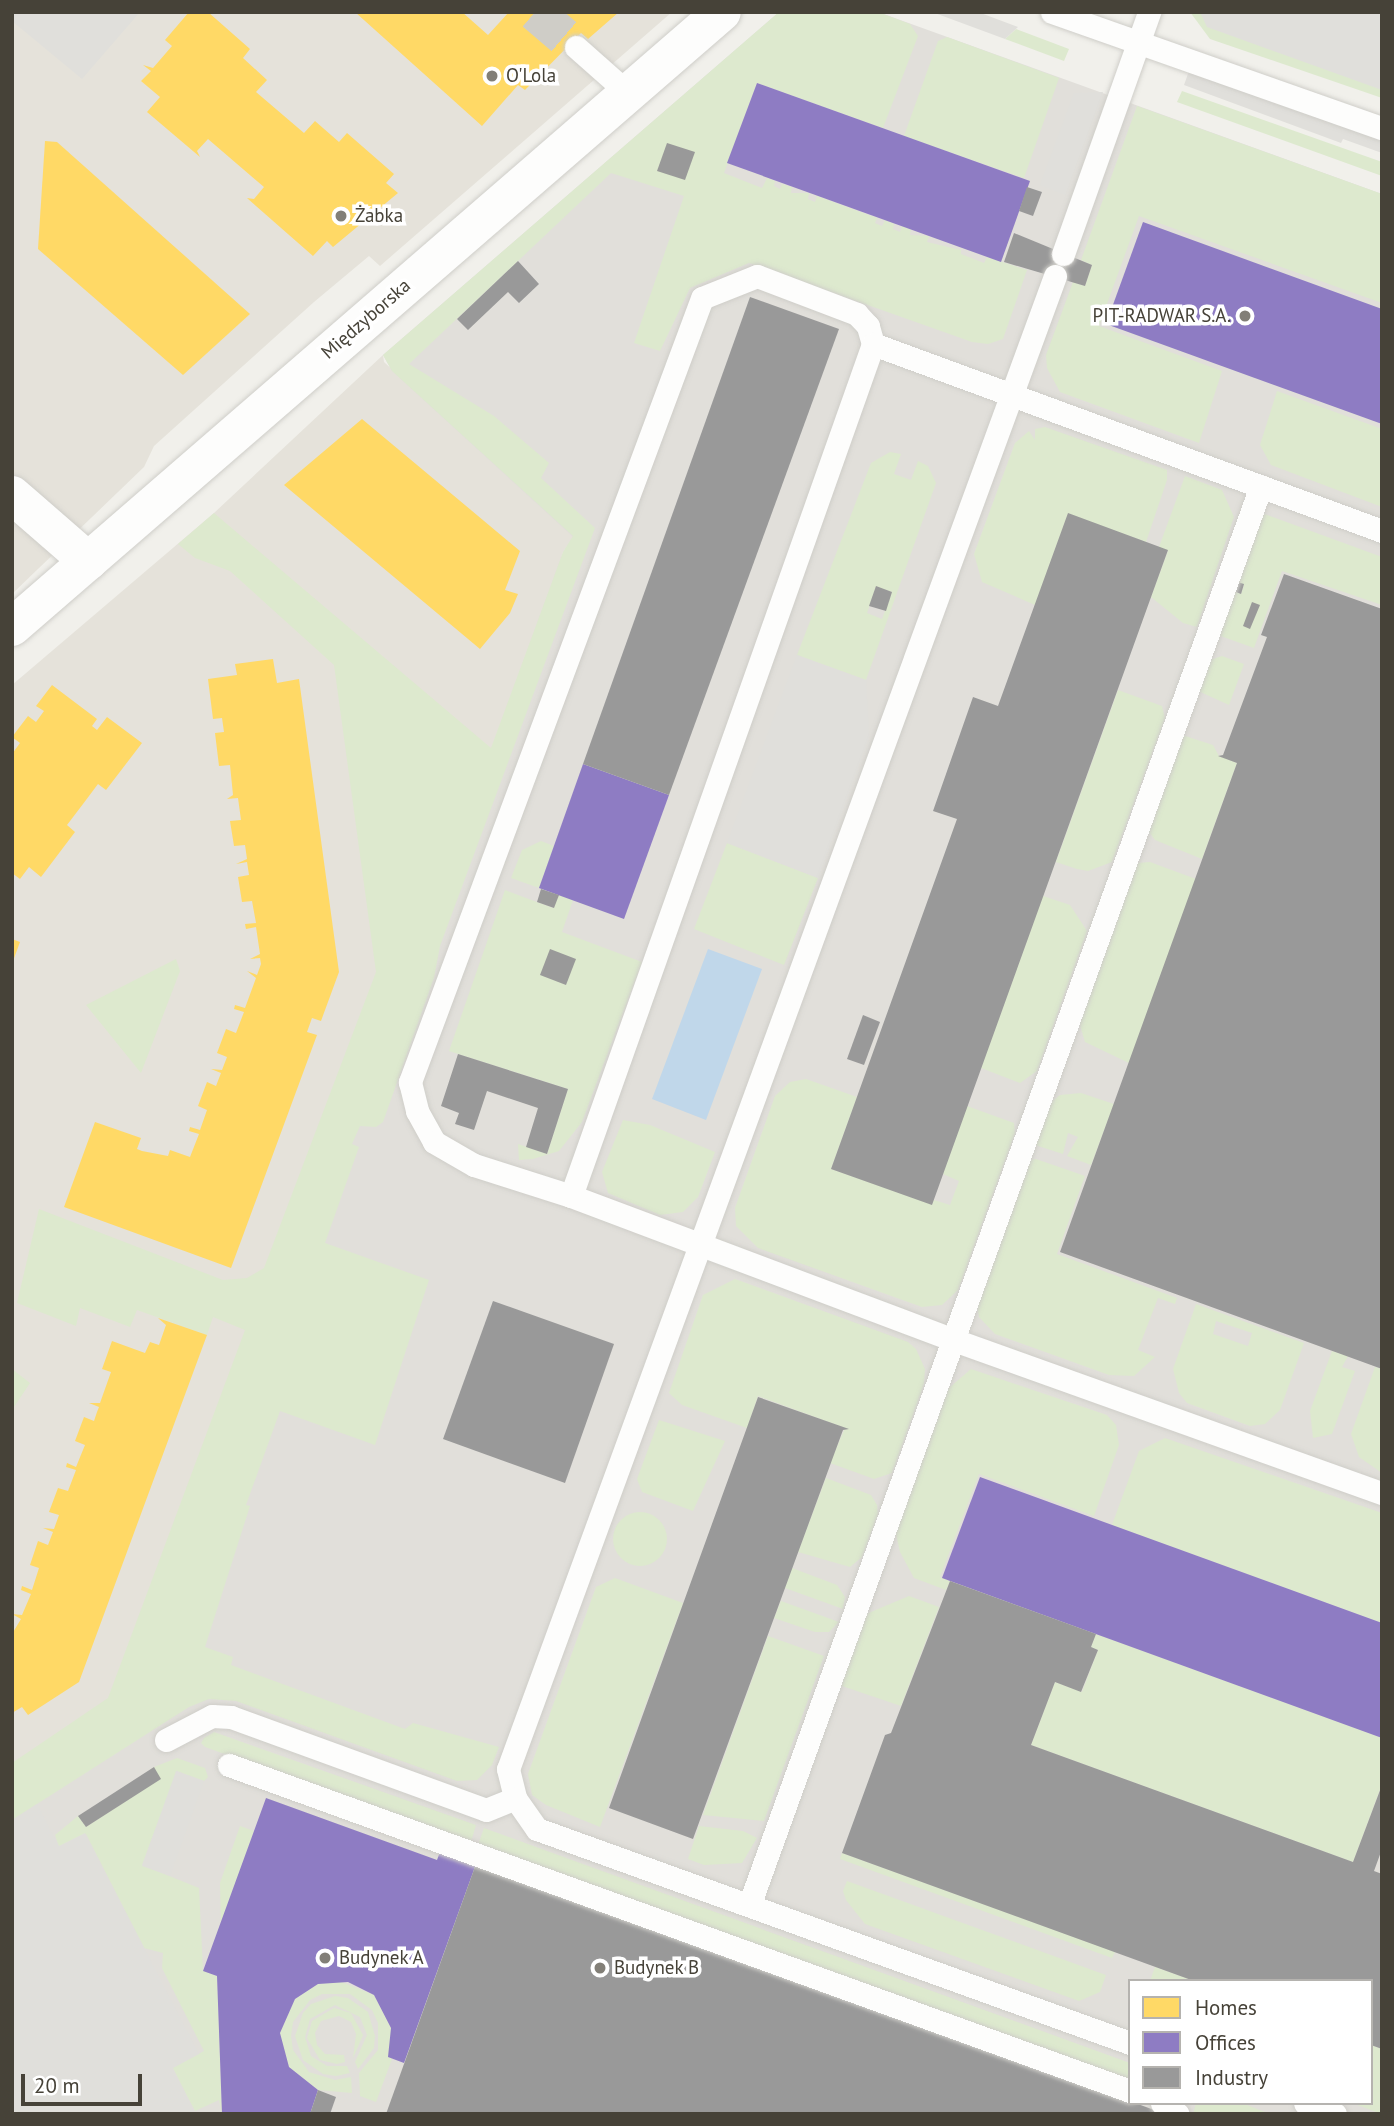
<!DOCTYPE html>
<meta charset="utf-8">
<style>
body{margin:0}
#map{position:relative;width:1394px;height:2126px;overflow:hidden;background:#f1f0eb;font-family:"PT Sans",sans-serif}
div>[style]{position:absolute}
.residential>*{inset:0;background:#e5e2da}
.industrial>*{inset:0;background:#e1dfda}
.green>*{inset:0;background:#dde9ce}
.round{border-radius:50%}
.parking>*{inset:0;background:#e0dfdb}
.water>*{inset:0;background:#c0d7ea}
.homes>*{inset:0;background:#ffd966}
.offices>*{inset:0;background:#8e7cc3}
.industry>*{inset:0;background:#999}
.street-tunnel>*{height:38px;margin-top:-19px;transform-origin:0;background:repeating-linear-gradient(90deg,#cfcdc7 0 38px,transparent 0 57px)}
.roads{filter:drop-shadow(0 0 2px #cfcec9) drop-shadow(0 0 2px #cfcec9)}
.lane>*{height:23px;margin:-11.5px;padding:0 11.5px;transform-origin:11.5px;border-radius:11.5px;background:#fdfdfc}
.street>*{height:38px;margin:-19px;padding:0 19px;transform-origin:19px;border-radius:19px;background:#fdfdfc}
.dots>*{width:19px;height:19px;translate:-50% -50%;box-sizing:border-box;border:4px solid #fff;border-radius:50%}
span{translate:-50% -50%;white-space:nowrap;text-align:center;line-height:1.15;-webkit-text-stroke:7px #fff;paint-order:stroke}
.poi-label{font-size:19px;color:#464238}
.left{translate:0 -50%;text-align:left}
.right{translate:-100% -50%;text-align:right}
.street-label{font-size:19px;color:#464238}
.frame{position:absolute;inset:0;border:14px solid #464238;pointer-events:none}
.legend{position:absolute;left:1128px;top:1979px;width:245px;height:126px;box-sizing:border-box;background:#fff;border:2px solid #b5b3af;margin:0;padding:9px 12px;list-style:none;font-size:21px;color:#464238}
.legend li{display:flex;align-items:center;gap:14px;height:35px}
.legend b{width:35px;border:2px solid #b5b3af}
.scale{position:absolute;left:21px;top:2074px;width:121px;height:32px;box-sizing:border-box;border:4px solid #464238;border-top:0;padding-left:9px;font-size:21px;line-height:24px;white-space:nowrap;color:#464238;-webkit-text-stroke:5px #fff;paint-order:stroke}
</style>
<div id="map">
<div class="residential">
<div style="clip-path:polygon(12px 12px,672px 12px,380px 266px,369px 256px,314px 302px,154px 446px,144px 467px,12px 594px)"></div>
<div style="clip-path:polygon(383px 355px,384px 362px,574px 536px,563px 552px,195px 1691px,12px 1812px,12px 685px,214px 513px)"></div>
</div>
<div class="industrial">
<div style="clip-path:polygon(evenodd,779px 12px,878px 12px,1382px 194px,1382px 2114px,12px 2114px,12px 1812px,154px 1721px,192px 1578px,563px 552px,573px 537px,392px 371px,383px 355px,779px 12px,1130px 1981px,1371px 1981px,1371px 2103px,1130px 2103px,1130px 1981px)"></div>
</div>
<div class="green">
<div style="clip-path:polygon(779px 12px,878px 12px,910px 24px,918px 36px,883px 128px,757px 83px,724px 173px,762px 188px,767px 178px,775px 181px,774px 186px,780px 189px,782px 184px,792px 187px,791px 193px,809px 193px,808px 199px,815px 202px,817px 196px,877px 218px,875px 223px,882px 226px,885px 220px,894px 224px,893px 229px,900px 232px,902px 226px,911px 230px,910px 235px,929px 236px,927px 242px,961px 250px,961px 254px,984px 263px,987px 257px,1027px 270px,1003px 339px,988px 344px,972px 342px,749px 263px,690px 288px,660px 351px,634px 343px,684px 196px,611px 173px,409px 364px,494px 416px,549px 463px,541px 478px,595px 528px,440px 946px,434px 978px,383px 1122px,376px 1127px,360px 1126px,352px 1144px,359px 1147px,325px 1243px,429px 1280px,375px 1445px,280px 1411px,246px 1505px,250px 1506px,205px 1647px,233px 1657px,231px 1665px,405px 1729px,413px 1723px,499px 1747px,492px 1765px,477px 1780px,457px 1781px,236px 1701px,209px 1699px,189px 1707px,12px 1820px,12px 1763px,108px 1698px,245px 1330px,213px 1317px,207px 1335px,137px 1310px,130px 1327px,80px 1308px,76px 1326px,17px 1303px,39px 1209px,223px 1280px,247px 1278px,264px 1268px,376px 972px,334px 665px,230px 571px,195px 558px,178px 544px,214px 513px,491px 748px,563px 552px,573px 536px,392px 371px,383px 355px)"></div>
<div style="clip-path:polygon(1190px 12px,1224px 12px,1382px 76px,1382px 98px,1210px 39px)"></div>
<div style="clip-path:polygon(1016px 29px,1069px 49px,1064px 61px,1005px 39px)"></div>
<div style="clip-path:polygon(947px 37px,1059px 78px,1024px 178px,904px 136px,938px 41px)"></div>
<div style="clip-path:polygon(1182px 91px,1382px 162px,1382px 176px,1177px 102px)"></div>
<div style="clip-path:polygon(1137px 106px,1382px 194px,1382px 303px,1139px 216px,1099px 326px,1222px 371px,1199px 443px,1060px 392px,1047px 368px,1046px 355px,1073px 282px,1085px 286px,1092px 265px,1081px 260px)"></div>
<div style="clip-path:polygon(1277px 391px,1382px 429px,1382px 507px,1271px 465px,1260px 445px)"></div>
<div style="clip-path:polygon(1045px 427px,1167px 470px,1167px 480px,1146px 542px,1068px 514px,1035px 605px,982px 582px,974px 554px,1015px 443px,1029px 431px,1035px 440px,1035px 429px)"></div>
<div style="clip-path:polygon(evenodd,890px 452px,901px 454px,894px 474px,911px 480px,918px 461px,928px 466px,936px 483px,866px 680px,797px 655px,871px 463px,890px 452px,876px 587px,892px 592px,882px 619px,867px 613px,876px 587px)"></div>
<div style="clip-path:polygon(1185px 476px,1222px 490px,1234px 517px,1197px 627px,1183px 623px,1151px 597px,1168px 551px,1159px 547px)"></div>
<div style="clip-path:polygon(1259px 512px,1382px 557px,1382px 605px,1282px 571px,1254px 648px,1215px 634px,1231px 590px,1241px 594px,1244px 585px,1234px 581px)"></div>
<div style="clip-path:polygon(1222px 656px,1244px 664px,1229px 705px,1196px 690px,1210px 660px)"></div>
<div style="clip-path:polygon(1118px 690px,1162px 706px,1165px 718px,1112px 862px,1088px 871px,1077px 869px,1056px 862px)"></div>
<div style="clip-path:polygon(1179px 734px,1213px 745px,1219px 756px,1237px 763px,1202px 859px,1155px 840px,1149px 832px,1148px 822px)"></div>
<div style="clip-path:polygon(541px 841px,554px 846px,539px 888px,511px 878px,522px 850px)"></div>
<div style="clip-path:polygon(727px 843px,818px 878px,784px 965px,694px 929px)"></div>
<div style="clip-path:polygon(1150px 862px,1196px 879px,1129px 1063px,1085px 1042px,1079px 1022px,1137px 863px)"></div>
<div style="clip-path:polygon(505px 890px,553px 908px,559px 895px,573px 900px,562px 932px,642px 962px,582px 1122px,559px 1151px,533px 1159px,519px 1160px,518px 1144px,547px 1154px,568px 1089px,449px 1051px)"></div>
<div style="clip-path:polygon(1043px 896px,1070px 905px,1087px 931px,1037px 1071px,1020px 1083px,981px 1068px)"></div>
<div style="clip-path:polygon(176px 959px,180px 971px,141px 1073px,86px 1005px)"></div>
<div style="clip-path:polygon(806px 1079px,857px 1097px,831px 1169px,932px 1204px,934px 1200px,950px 1205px,959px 1181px,943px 1174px,967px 1106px,1014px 1123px,1015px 1133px,958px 1290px,942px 1305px,922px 1307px,758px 1248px,736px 1226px,735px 1208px,775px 1096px,790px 1082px)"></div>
<div style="clip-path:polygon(1081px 1093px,1114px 1104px,1091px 1165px,1067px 1156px,1078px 1137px,1068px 1133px,1063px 1154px,1032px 1144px,1051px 1102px,1060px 1095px)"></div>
<div style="clip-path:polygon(623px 1120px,650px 1125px,715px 1152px,698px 1197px,683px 1212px,660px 1215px,608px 1193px,602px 1172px)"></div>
<div style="clip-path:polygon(1036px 1159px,1085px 1176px,1057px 1254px,1177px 1298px,1175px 1304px,1158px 1298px,1138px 1350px,1155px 1357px,1134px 1376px,1109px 1375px,995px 1334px,979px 1317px,976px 1298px,1026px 1161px)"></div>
<div style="clip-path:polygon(735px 1279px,908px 1342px,916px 1349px,925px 1369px,924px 1384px,892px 1473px,874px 1479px,830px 1463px,845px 1428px,758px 1396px,747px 1428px,682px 1405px,669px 1393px,703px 1295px)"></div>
<div style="clip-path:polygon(evenodd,1196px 1304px,1304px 1343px,1280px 1410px,1265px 1424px,1250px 1426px,1187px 1403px,1179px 1393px,1173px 1369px,1196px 1304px,1216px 1321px,1252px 1333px,1248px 1346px,1213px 1334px,1216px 1321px)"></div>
<div style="clip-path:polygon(1332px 1351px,1348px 1356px,1342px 1367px,1355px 1371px,1332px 1434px,1313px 1438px,1310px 1411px)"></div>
<div style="clip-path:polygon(1375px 1367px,1382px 1369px,1382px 1473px,1359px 1457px,1351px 1434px)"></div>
<div style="clip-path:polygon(12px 1369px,30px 1383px,12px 1410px)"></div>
<div style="clip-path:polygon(971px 1369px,1107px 1415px,1116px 1425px,1119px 1445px,1094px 1516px,979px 1474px,940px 1577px,950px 1581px,946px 1590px,914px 1578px,900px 1552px,894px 1526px,942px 1394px)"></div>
<div style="clip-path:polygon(659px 1420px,725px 1441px,693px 1511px,642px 1492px,637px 1479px)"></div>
<div style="clip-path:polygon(1165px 1438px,1382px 1513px,1382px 1623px,1112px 1525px,1139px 1451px)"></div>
<div style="clip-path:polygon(826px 1478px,871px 1495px,877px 1505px,878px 1514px,862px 1557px,850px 1567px,798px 1552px)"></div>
<div class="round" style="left:613px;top:1512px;width:54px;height:54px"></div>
<div style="clip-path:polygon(792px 1568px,837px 1585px,845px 1597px,843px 1609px,785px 1588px)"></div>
<div style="clip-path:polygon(615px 1578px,683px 1603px,600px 1827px,546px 1805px,532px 1795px,528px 1774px,596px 1587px)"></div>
<div style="clip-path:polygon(909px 1596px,939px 1607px,901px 1706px,836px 1684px,866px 1614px)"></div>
<div style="clip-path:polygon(781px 1601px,839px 1622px,829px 1632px,815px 1632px,774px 1618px)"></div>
<div style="clip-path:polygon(1096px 1634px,1382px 1738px,1382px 1784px,1353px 1862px,1031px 1745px,1055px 1682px,1082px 1692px,1098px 1650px,1091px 1647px)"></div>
<div style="clip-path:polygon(768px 1636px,824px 1656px,764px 1821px,703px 1815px)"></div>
<div style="clip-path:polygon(214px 1732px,476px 1825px,471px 1842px,205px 1747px,201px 1743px,204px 1738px)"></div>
<div style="clip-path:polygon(177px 1758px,205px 1768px,208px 1777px,204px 1781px,177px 1771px,142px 1865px,199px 1888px,203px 1970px,217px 1976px,222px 2114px,219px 2100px,195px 2111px,172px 2068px,204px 2051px,162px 1968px,163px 1953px,144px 1948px,86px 1834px,59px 1847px,55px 1835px,78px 1816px,86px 1827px,160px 1779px,154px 1767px)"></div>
<div style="clip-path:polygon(240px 1826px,254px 1831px,221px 1924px,220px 1883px)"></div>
<div style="clip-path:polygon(699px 1826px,743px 1831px,757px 1838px,742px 1863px,704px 1865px,688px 1859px)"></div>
<div style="clip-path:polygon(484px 1828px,1130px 2063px,1130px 2080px,478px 1845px)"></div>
<div style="clip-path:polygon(842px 1853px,1115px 1952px,1112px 1958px,840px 1859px)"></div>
<div style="clip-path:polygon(847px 1881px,1106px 1975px,1100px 1992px,1079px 2001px,865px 1924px,846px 1900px,843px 1891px)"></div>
<div style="clip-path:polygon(1155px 1967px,1194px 1981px,1150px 1981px)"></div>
<div style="clip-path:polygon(339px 1981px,374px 1995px,391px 2028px,392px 2059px,376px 2102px,360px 2096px,359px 2073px,378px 2050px,378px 2023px,372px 2010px,350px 1994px,322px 1994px,310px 2000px,293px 2022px,291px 2036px,293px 2050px,309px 2072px,335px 2080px,351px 2077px,352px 2093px,318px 2090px,289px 2067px,280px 2033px,295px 1999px,318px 1984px)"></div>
<div style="clip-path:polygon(335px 1996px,348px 1998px,368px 2012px,375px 2036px,374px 2048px,358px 2069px,355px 2062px,367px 2035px,360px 2017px,335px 2005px,310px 2019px,305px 2037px,311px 2056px,327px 2066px,347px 2066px,350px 2073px,336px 2076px,323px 2074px,303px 2060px,295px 2036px,303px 2013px,311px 2004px)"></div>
<div style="clip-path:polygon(334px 2008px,351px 2013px,363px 2035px,353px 2058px,356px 2034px,351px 2022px,339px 2016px,321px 2021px,315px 2033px,317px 2045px,325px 2054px,344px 2055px,345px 2062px,337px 2064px,320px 2060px,307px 2038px,312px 2021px)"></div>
<div style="clip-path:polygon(1371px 2045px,1382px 2049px,1382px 2114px,1352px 2103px,1371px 2103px)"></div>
<div style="clip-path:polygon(1196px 2103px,1242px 2103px,1270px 2114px,1193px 2114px)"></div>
</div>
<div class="parking">
<div style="clip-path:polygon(12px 12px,140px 12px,82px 79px,12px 21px)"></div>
<div style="clip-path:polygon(932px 12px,978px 12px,1018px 27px,1005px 39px)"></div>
<div style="clip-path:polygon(1200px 12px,1382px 12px,1382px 90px,1207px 27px)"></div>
<div style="clip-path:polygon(1189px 71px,1382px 141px,1382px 153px,1343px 139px,1341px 143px,1184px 85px)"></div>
<div style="clip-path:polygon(1103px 92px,1065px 195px,1040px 185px,1074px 93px)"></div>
<div style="clip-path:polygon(797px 655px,866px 680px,869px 736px,818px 878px,727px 843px)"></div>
<div style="clip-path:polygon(176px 1771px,204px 1781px,170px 1876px,142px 1866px)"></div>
<div style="clip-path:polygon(37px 1804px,59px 1846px,85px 1833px,199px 2054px,173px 2068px,196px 2114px,12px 2114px,12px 1820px)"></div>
</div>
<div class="water">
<div style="clip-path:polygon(708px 949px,762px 969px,706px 1120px,652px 1099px)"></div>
</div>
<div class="homes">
<div style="clip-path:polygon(189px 12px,208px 12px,250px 49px,243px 58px,267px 80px,256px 92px,304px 133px,315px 121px,339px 142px,347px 133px,394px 174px,386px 183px,398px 193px,333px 247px,327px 241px,313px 256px,247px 198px,254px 199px,264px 187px,208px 139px,197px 151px,200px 157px,147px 112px,160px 97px,141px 81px,151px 71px,143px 65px,153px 68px,172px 46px,165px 40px)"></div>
<div style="clip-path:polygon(355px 12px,462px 12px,488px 35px,509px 12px,619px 12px,588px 39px,581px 33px,525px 90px,518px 85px,482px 126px)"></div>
<div style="clip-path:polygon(45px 141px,57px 142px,250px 314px,183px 375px,38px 249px)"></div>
<div style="clip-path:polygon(362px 419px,520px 551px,505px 590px,518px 594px,510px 613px,480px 649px,284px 485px)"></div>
<div style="clip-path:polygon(273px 659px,277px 683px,299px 679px,339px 972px,321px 1021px,312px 1018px,307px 1032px,317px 1035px,231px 1268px,64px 1207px,95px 1122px,141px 1138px,137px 1149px,142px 1151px,168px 1156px,170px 1150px,190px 1157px,199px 1134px,189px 1131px,190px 1127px,200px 1130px,207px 1110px,198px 1106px,207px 1082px,216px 1086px,221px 1073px,211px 1069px,222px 1070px,227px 1057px,217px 1053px,226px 1029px,236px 1033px,244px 1012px,234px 1009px,235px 1005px,245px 1008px,256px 978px,247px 971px,257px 975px,261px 964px,260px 958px,250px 959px,260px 954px,256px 927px,246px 929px,245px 924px,256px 923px,252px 901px,242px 902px,238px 877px,249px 875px,247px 862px,236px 864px,247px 859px,245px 845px,234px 846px,230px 821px,241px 820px,238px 798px,227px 799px,233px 795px,230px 765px,219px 766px,215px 733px,224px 732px,222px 718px,213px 719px,208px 679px,237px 675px,235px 664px)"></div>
<div style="clip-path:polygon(52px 685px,97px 719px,92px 726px,97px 730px,107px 717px,142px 743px,106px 790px,98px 784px,83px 804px,67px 825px,75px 832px,41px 877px,29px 867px,20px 879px,12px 873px,12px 754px,20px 743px,12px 737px,28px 716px,36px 722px,44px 711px,36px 706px)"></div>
<div style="clip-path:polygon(12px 939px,20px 942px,13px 961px,12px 961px)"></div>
<div style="clip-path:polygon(158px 1318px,207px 1335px,79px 1682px,28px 1715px,22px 1707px,12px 1713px,12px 1634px,21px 1619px,12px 1614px,22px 1615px,31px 1594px,21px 1590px,22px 1586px,32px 1590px,39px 1568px,30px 1565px,38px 1541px,48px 1545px,53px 1532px,43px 1528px,54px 1529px,59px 1515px,49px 1512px,58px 1488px,68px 1491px,76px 1470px,66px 1467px,67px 1463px,76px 1467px,85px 1445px,75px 1441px,84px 1417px,94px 1421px,97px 1412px,99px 1407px,89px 1403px,100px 1403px,111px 1372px,102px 1369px,112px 1341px,145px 1353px,150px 1342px,159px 1345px,166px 1325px)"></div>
</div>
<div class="offices">
<div style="clip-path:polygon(757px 83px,1030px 181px,1001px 262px,727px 163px)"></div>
<div style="clip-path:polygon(1143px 222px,1382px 309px,1382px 424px,1106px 324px)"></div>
<div style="clip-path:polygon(583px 764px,669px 795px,624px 919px,539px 888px)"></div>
<div style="clip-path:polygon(980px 1477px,1382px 1623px,1382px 1738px,942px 1578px)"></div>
<div style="clip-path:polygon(266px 1798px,437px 1860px,440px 1852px,476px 1864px,404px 2063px,388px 2057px,391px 2028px,374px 1995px,348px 1982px,318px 1984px,295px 1999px,280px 2033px,289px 2067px,318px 2090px,310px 2114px,222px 2114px,217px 1976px,203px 1971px)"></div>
</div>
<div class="industry">
<div style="clip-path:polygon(667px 143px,695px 152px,685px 180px,657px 171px)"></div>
<div style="clip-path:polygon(1027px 187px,1042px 192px,1033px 216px,1019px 211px)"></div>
<div style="clip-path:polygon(1014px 233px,1092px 265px,1085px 286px,1004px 262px)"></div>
<div style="clip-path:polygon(518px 261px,539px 284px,519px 303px,508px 292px,468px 330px,457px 319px)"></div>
<div style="clip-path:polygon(750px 297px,839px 329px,669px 795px,583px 764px)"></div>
<div style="clip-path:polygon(1068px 513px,1168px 550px,932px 1205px,831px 1169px,957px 819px,933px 811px,946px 774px,973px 697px,998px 706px)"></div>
<div style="clip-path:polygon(1284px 574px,1382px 609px,1382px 1369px,1060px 1252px,1237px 763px,1218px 756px,1223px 755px,1267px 637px,1261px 635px)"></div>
<div style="clip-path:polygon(1234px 581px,1244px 584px,1241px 594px,1231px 590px)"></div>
<div style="clip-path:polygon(876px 586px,892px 592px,886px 611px,869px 606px)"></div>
<div style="clip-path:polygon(1252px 602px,1260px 605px,1250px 629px,1243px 626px)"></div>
<div style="clip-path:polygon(541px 889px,559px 895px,554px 908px,537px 902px)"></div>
<div style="clip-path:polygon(550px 949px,576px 959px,566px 985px,540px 975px)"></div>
<div style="clip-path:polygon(863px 1015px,880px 1022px,864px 1065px,847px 1059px)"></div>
<div style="clip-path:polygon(458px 1054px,568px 1089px,547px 1154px,526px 1147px,538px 1108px,487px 1091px,474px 1130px,455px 1124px,459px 1113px,441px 1106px)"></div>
<div style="clip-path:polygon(493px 1301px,614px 1344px,565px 1483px,443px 1439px)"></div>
<div style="clip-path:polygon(758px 1397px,849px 1429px,843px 1430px,693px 1839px,609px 1808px)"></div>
<div style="clip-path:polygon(950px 1581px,1096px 1634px,1091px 1647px,1098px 1650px,1081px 1692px,1055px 1682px,1031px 1745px,1353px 1862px,1382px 1785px,1382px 1849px,1374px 1871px,1382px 1874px,1382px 2049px,1371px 2045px,1371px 1981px,1194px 1981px,842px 1853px,885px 1735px,891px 1733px)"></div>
<div style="clip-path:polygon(154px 1767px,161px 1779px,86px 1827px,78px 1816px)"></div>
<div style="clip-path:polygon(476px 1864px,1157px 2111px,1156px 2114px,386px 2114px)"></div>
<div style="clip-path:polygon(318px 2090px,336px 2097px,330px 2114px,310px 2114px)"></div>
</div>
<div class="street-tunnel">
<div style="left:535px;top:12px;width:54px;rotate:40.5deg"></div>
</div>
<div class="roads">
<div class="lane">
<div style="left:1052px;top:12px;width:350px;rotate:19.4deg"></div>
<div style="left:576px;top:47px;width:69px;rotate:41.5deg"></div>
<div style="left:1063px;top:254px;width:257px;rotate:-70.4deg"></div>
<div style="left:1055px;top:276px;width:1590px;rotate:110.12deg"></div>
<div style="left:508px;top:1769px;width:30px;rotate:76deg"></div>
<div style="left:515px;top:1798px;width:38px;rotate:55deg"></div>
<div style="left:537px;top:1829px;width:630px;rotate:19.84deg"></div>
<div style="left:873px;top:344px;width:19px;rotate:-106deg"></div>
<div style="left:868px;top:326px;width:16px;rotate:-133deg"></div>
<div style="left:857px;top:314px;width:107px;rotate:-159.2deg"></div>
<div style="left:757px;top:276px;width:59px;rotate:158.2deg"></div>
<div style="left:702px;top:298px;width:837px;rotate:110.43deg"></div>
<div style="left:410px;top:1082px;width:30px;rotate:76deg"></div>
<div style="left:417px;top:1111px;width:35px;rotate:61deg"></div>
<div style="left:434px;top:1142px;width:46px;rotate:29.9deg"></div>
<div style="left:474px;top:1165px;width:102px;rotate:17.7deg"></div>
<div style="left:571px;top:1196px;width:409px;rotate:20.6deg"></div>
<div style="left:954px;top:1340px;width:455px;rotate:19.7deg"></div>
<div style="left:571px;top:1196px;width:904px;rotate:-70.48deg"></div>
<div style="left:873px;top:344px;width:542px;rotate:20.17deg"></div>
<div style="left:166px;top:1740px;width:52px;rotate:-27.6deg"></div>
<div style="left:212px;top:1716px;width:19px;rotate:3deg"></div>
<div style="left:231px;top:1717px;width:271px;rotate:20deg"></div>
<div style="left:486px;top:1810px;width:31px;rotate:-22deg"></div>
<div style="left:229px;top:1765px;width:958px;rotate:19.89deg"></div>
<div style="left:750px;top:1903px;width:1506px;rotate:-70.17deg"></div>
<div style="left:1162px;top:2103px;width:19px;rotate:35deg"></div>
<div style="left:1305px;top:2103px;width:32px;rotate:20deg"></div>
</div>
<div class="street">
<div style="left:12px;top:495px;width:101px;rotate:41deg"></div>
<div style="left:12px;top:627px;width:939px;rotate:-40.9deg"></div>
</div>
</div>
<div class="dots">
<div style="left:492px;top:76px;background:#827f77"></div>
<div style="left:341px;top:216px;background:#827f77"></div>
<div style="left:1245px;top:316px;background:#827f77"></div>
<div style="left:325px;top:1958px;background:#827f77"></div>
<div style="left:600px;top:1968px;background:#827f77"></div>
</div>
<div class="poi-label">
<span class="left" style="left:506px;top:76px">O'Lola</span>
<span class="left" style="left:355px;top:216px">Żabka</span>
<span class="right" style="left:1231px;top:316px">PIT-RADWAR S.A.</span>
<span class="left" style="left:339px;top:1958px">Budynek A</span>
<span class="left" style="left:614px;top:1968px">Budynek B</span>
</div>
<div class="street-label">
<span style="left:366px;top:319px;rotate:-41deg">Międzyborska</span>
</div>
<div class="frame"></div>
<ul class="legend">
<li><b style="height:19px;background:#ffd966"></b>Homes</li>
<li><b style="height:19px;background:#8e7cc3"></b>Offices</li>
<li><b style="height:19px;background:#999"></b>Industry</li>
</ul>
<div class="scale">20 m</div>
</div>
